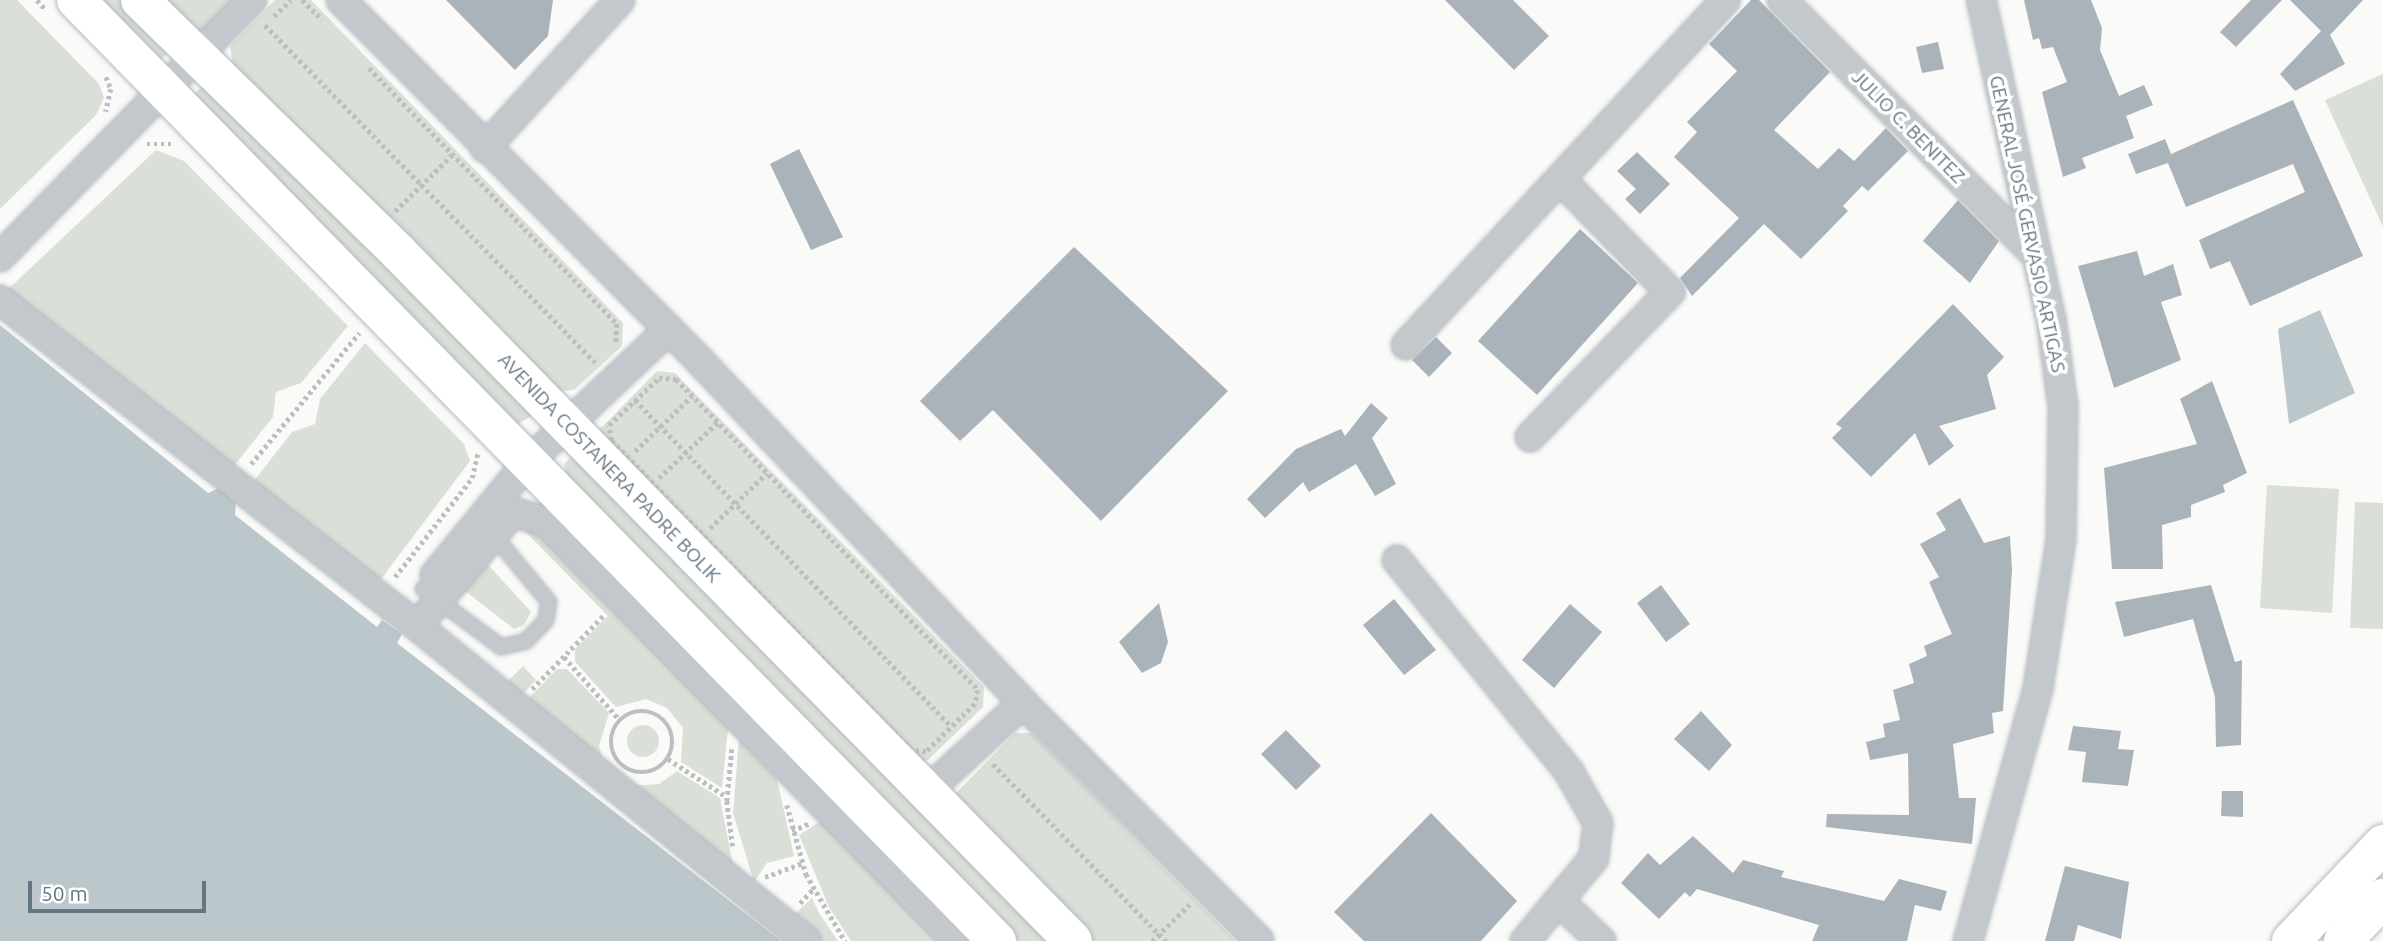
<!DOCTYPE html>
<meta charset="utf-8">
<style>
body{margin:0}
#map{position:relative;width:2383px;height:941px;overflow:hidden;background:#fafaf8;font-family:Ubuntu,sans-serif}
div>[style]{position:absolute}
.green>*{inset:0;background:#dadfd7}
.round{border-radius:50%}
.water>*{inset:0;background:#bbc7cb}
.building>*{inset:0;background:#aab3b9}
.path>*{height:4.5px;margin-top:-2.25px;transform-origin:0;background:repeating-linear-gradient(90deg,#bbbfc2 0 3.5px,transparent 0 7px)}
.path>.ring{margin:-2.25px;padding:0;box-sizing:content-box;background:none;border:4.5px solid #bbbfc2;border-radius:50%}
.roads{filter:drop-shadow(0 0 2px #b3babf) drop-shadow(0 0 2px #b3babf)}
.lane>*{height:14px;margin:-7px;padding:0 7px;transform-origin:7px;border-radius:7px;background:#c3c8cc}
.street>*{height:28px;margin:-14px;padding:0 14px;transform-origin:14px;border-radius:14px;background:#c3c8cc}
.secondary>*{height:38px;margin:-19px;padding:0 19px;transform-origin:19px;border-radius:19px;background:#fff}
.highway>*{height:38px;margin:-19px;padding:0 19px;transform-origin:19px;border-radius:19px;background:#fff}
span{translate:-50% -50%;white-space:nowrap;text-align:center;line-height:1.15;-webkit-text-stroke:7px #fff;paint-order:stroke}
.street-label{font-size:19px;color:#657683}
.scale{position:absolute;left:28px;top:881px;width:178px;height:32px;box-sizing:border-box;border:4px solid #657683;border-top:0;padding-left:9px;font-size:21px;line-height:24px;white-space:nowrap;color:#657683;-webkit-text-stroke:5px #fff;paint-order:stroke}
</style>
<div id="map">
<div class="green">
<div style="clip-path:polygon(0 0,17px 0,99px 84px,104px 98px,96px 115px,0 209px)"></div>
<div style="clip-path:polygon(97px 0,129px 0,171px 52px,159px 60px)"></div>
<div style="clip-path:polygon(140px 0,252px 0,196px 58px)"></div>
<div style="clip-path:polygon(275px 0,311px 0,623px 323px,622px 346px,574px 390px,557px 391px,233px 66px,230px 46px)"></div>
<div style="clip-path:polygon(2383px 74px,2383px 227px,2325px 100px)"></div>
<div style="clip-path:polygon(202px 86px,536px 410px,532px 416px,516px 425px,195px 94px)"></div>
<div style="clip-path:polygon(156px 150px,184px 161px,348px 326px,301px 383px,276px 392px,273px 417px,230px 471px,4px 293px)"></div>
<div style="clip-path:polygon(365px 343px,464px 444px,470px 461px,375px 587px,250px 486px,292px 432px,315px 424px,320px 399px)"></div>
<div style="clip-path:polygon(657px 371px,675px 373px,984px 687px,983px 707px,928px 760px,922px 762px,599px 430px)"></div>
<div style="clip-path:polygon(574px 454px,1058px 941px,1019px 941px,567px 477px,564px 464px)"></div>
<div style="clip-path:polygon(2267px 485px,2339px 489px,2332px 613px,2260px 608px)"></div>
<div style="clip-path:polygon(2355px 502px,2383px 503px,2383px 629px,2350px 628px)"></div>
<div style="clip-path:polygon(521px 515px,729px 718px,722px 788px,681px 762px,683px 728px,667px 708px,646px 699px,616px 707px,575px 662px,575px 649px,608px 616px,513px 519px)"></div>
<div style="clip-path:polygon(483px 559px,531px 612px,524px 625px,514px 629px,460px 587px)"></div>
<div style="clip-path:polygon(523px 666px,536px 680px,518px 699px,502px 687px)"></div>
<div style="clip-path:polygon(557px 669px,567px 669px,609px 713px,599px 746px,604px 763px,523px 704px)"></div>
<div class="round" style="left:627px;top:725px;width:32px;height:32px"></div>
<div style="clip-path:polygon(1015px 733px,1031px 733px,1236px 941px,1090px 941px,952px 797px)"></div>
<div style="clip-path:polygon(739px 738px,777px 779px,794px 856px,767px 863px,754px 882px,733px 813px)"></div>
<div style="clip-path:polygon(677px 771px,720px 798px,735px 876px,632px 786px,659px 784px)"></div>
<div style="clip-path:polygon(821px 821px,939px 941px,851px 941px,829px 907px,799px 835px)"></div>
<div style="clip-path:polygon(812px 898px,819px 913px,838px 941px,816px 941px,794px 915px)"></div>
</div>
<div class="water">
<div style="clip-path:polygon(2320px 310px,2355px 393px,2289px 424px,2278px 329px)"></div>
<div style="clip-path:polygon(0 325px,208px 493px,219px 488px,236px 501px,235px 515px,377px 627px,382px 620px,402px 634px,397px 643px,781px 941px,0 941px)"></div>
</div>
<div class="building">
<div style="clip-path:polygon(446px 0,553px 0,548px 36px,515px 70px)"></div>
<div style="clip-path:polygon(1445px 0,1513px 0,1549px 36px,1514px 70px)"></div>
<div style="clip-path:polygon(1751px 0,1759px 0,1830px 72px,1774px 130px,1818px 169px,1839px 148px,1854px 161px,1886px 128px,1908px 151px,1868px 191px,1862px 186px,1843px 206px,1848px 211px,1801px 259px,1764px 224px,1692px 296px,1680px 278px,1739px 218px,1674px 157px,1697px 132px,1687px 122px,1737px 71px,1709px 44px)"></div>
<div style="clip-path:polygon(2024px 0,2091px 0,2102px 28px,2100px 50px,2119px 96px,2144px 85px,2153px 105px,2126px 116px,2134px 138px,2082px 158px,2086px 168px,2063px 177px,2042px 92px,2067px 82px,2053px 47px,2042px 49px,2039px 38px,2033px 40px)"></div>
<div style="clip-path:polygon(2251px 0,2282px 0,2236px 47px,2220px 32px)"></div>
<div style="clip-path:polygon(2290px 0,2363px 0,2330px 35px,2345px 64px,2295px 91px,2280px 74px,2321px 31px)"></div>
<div style="clip-path:polygon(1938px 42px,1944px 69px,1922px 73px,1916px 47px)"></div>
<div style="clip-path:polygon(2293px 100px,2363px 256px,2250px 306px,2230px 261px,2210px 269px,2199px 240px,2305px 192px,2293px 164px,2186px 207px,2168px 163px,2136px 174px,2128px 154px,2165px 139px,2171px 154px)"></div>
<div style="clip-path:polygon(799px 149px,843px 237px,811px 250px,770px 164px)"></div>
<div style="clip-path:polygon(1637px 152px,1670px 184px,1640px 214px,1625px 199px,1636px 189px,1617px 171px)"></div>
<div style="clip-path:polygon(1958px 200px,1999px 241px,1970px 283px,1923px 241px)"></div>
<div style="clip-path:polygon(1580px 229px,1638px 283px,1537px 395px,1478px 341px)"></div>
<div style="clip-path:polygon(1074px 247px,1228px 391px,1101px 521px,993px 410px,960px 441px,920px 401px)"></div>
<div style="clip-path:polygon(2137px 251px,2144px 276px,2173px 264px,2182px 295px,2161px 302px,2181px 360px,2114px 388px,2078px 266px)"></div>
<div style="clip-path:polygon(1953px 304px,2004px 357px,1987px 375px,1996px 409px,1939px 426px,1954px 446px,1929px 466px,1915px 433px,1871px 477px,1832px 438px,1842px 428px,1836px 424px)"></div>
<div style="clip-path:polygon(1436px 337px,1452px 353px,1429px 377px,1412px 360px)"></div>
<div style="clip-path:polygon(2212px 381px,2247px 473px,2223px 485px,2225px 492px,2191px 505px,2191px 517px,2162px 525px,2163px 569px,2112px 569px,2104px 468px,2197px 444px,2180px 399px)"></div>
<div style="clip-path:polygon(1371px 403px,1388px 418px,1372px 438px,1396px 484px,1375px 496px,1356px 464px,1309px 492px,1303px 482px,1265px 518px,1247px 499px,1296px 449px,1341px 429px,1345px 436px)"></div>
<div style="clip-path:polygon(1960px 498px,1984px 543px,2010px 536px,2012px 570px,2003px 711px,1992px 713px,1994px 733px,1953px 744px,1959px 798px,1976px 798px,1972px 844px,1826px 827px,1827px 814px,1909px 815px,1908px 753px,1870px 760px,1866px 742px,1885px 737px,1883px 724px,1900px 720px,1893px 690px,1914px 683px,1909px 664px,1927px 656px,1924px 646px,1952px 634px,1929px 582px,1939px 577px,1920px 544px,1946px 530px,1936px 513px)"></div>
<div style="clip-path:polygon(1661px 585px,1690px 624px,1666px 642px,1637px 603px)"></div>
<div style="clip-path:polygon(2211px 585px,2235px 662px,2242px 660px,2241px 745px,2216px 747px,2215px 697px,2193px 619px,2124px 637px,2115px 602px)"></div>
<div style="clip-path:polygon(1394px 599px,1436px 650px,1404px 675px,1363px 625px)"></div>
<div style="clip-path:polygon(1159px 603px,1168px 642px,1161px 663px,1142px 673px,1119px 642px)"></div>
<div style="clip-path:polygon(1570px 604px,1602px 632px,1554px 688px,1522px 660px)"></div>
<div style="clip-path:polygon(1701px 711px,1732px 745px,1709px 771px,1674px 739px)"></div>
<div style="clip-path:polygon(2073px 726px,2121px 731px,2118px 749px,2134px 750px,2128px 786px,2082px 782px,2086px 752px,2068px 750px)"></div>
<div style="clip-path:polygon(1286px 730px,1321px 766px,1296px 790px,1261px 754px)"></div>
<div style="clip-path:polygon(2222px 791px,2243px 791px,2243px 817px,2221px 816px)"></div>
<div style="clip-path:polygon(1431px 813px,1517px 901px,1481px 941px,1364px 941px,1334px 912px)"></div>
<div style="clip-path:polygon(1693px 836px,1733px 873px,1743px 860px,1784px 871px,1781px 877px,1884px 901px,1899px 879px,1947px 891px,1941px 911px,1915px 905px,1907px 941px,1812px 941px,1819px 925px,1697px 889px,1690px 897px,1685px 892px,1659px 919px,1621px 883px,1648px 853px,1660px 865px)"></div>
<div style="clip-path:polygon(2065px 866px,2129px 882px,2121px 939px,2078px 925px,2074px 941px,2045px 941px)"></div>
</div>
<div class="path">
<div style="left:37px;top:0;width:13px;rotate:48deg"></div>
<div style="left:302px;top:0;width:28px;rotate:44deg"></div>
<div style="left:274px;top:16px;width:23px;rotate:-43deg"></div>
<div style="left:265px;top:25px;width:472px;rotate:45.6deg"></div>
<div style="left:369px;top:68px;width:356px;rotate:45.9deg"></div>
<div style="left:617px;top:324px;width:19px;rotate:93deg"></div>
<div style="left:106px;top:77px;width:13px;rotate:67deg"></div>
<div style="left:111px;top:89px;width:23px;rotate:103deg"></div>
<div style="left:147px;top:144px;width:26px"></div>
<div style="left:395px;top:211px;width:81px;rotate:-44.5deg"></div>
<div style="left:659px;top:378px;width:17px;rotate:3deg"></div>
<div style="left:676px;top:379px;width:434px;rotate:45.8deg"></div>
<div style="left:978px;top:690px;width:14px;rotate:102deg"></div>
<div style="left:975px;top:704px;width:69px;rotate:135.6deg"></div>
<div style="left:926px;top:752px;width:15px;rotate:-172deg"></div>
<div style="left:911px;top:750px;width:431px;rotate:-134.1deg"></div>
<div style="left:611px;top:440px;width:15px;rotate:-98deg"></div>
<div style="left:609px;top:425px;width:69px;rotate:-43.2deg"></div>
<div style="left:635px;top:400px;width:455px;rotate:45.9deg"></div>
<div style="left:635px;top:451px;width:79px;rotate:-44deg"></div>
<div style="left:251px;top:464px;width:170px;rotate:-50.5deg"></div>
<div style="left:659px;top:478px;width:81px;rotate:-43.5deg"></div>
<div style="left:710px;top:528px;width:79px;rotate:-44deg"></div>
<div style="left:395px;top:577px;width:125px;rotate:-52.1deg"></div>
<div style="left:472px;top:478px;width:26px;rotate:-77deg"></div>
<div style="left:564px;top:657px;width:84px;rotate:48.4deg"></div>
<div style="left:532px;top:689px;width:103px;rotate:-45.8deg"></div>
<div class="ring" style="left:611px;top:711px;width:57.5px;height:57.5px"></div>
<div style="left:732px;top:749px;width:52px;rotate:95.5deg"></div>
<div style="left:727px;top:801px;width:47px;rotate:82.7deg"></div>
<div style="left:668px;top:759px;width:70px;rotate:32.8deg"></div>
<div style="left:993px;top:764px;width:248px;rotate:45.7deg"></div>
<div style="left:787px;top:805px;width:72px;rotate:74.6deg"></div>
<div style="left:806px;top:874px;width:78px;rotate:59.8deg"></div>
<div style="left:792px;top:831px;width:20px;rotate:-24deg"></div>
<div style="left:765px;top:877px;width:40px;rotate:-20.2deg"></div>
<div style="left:800px;top:903px;width:19px;rotate:-47deg"></div>
<div style="left:1152px;top:941px;width:53px;rotate:-44.2deg"></div>
</div>
<div class="roads">
<div class="lane">
<div style="left:423px;top:589px;width:97px;rotate:36.6deg"></div>
<div style="left:501px;top:647px;width:26px;rotate:-13deg"></div>
<div style="left:526px;top:641px;width:29px;rotate:-46deg"></div>
<div style="left:546px;top:620px;width:18px;rotate:-81deg"></div>
<div style="left:549px;top:602px;width:89px;rotate:-129.6deg"></div>
</div>
<div class="street">
<div style="left:341px;top:0;width:508px;rotate:45.16deg"></div>
<div style="left:699px;top:360px;width:472px;rotate:46.6deg"></div>
<div style="left:1023px;top:703px;width:335px;rotate:45.2deg"></div>
<div style="left:1782px;top:0;width:357px;rotate:45.1deg"></div>
<div style="left:485px;top:148px;width:200px;rotate:-47.6deg"></div>
<div style="left:0;top:257px;width:360px;rotate:-45.6deg"></div>
<div style="left:0;top:300px;width:529px;rotate:38.02deg"></div>
<div style="left:1406px;top:345px;width:470px;rotate:-47.2deg"></div>
<div style="left:1530px;top:437px;width:202px;rotate:-46deg"></div>
<div style="left:1670px;top:292px;width:155px;rotate:-134.2deg"></div>
<div style="left:1397px;top:560px;width:273px;rotate:50.9deg"></div>
<div style="left:1569px;top:772px;width:59px;rotate:60.4deg"></div>
<div style="left:1598px;top:823px;width:35px;rotate:97deg"></div>
<div style="left:1594px;top:858px;width:108px;rotate:129.7deg"></div>
<div style="left:435px;top:575px;width:145px;rotate:-50.6deg"></div>
<div style="left:527px;top:463px;width:195px;rotate:-43.3deg"></div>
<div style="left:926px;top:792px;width:132px;rotate:-42.5deg"></div>
<div style="left:1562px;top:904px;width:54px;rotate:43.5deg"></div>
<div style="left:806px;top:941px;width:501px;rotate:-141deg"></div>
<div style="left:417px;top:626px;width:149px;rotate:-49.9deg"></div>
<div style="left:513px;top:512px;width:34px;rotate:17deg"></div>
<div style="left:546px;top:522px;width:587px;rotate:45.55deg"></div>
<div style="left:1968px;top:941px;width:263px;rotate:-74.5deg"></div>
<div style="left:2038px;top:688px;width:151px;rotate:-81.2deg"></div>
<div style="left:2061px;top:539px;width:133px;rotate:-89.1deg"></div>
<div style="left:2063px;top:406px;width:87px;rotate:-97.9deg"></div>
<div style="left:2051px;top:320px;width:328px;rotate:-102.3deg"></div>
</div>
<div class="secondary">
<div style="left:76px;top:0;width:1317px;rotate:45.62deg"></div>
<div style="left:140px;top:0;width:362px;rotate:44.3deg"></div>
<div style="left:399px;top:253px;width:963px;rotate:45.59deg"></div>
</div>
<div class="highway">
<div style="left:2291px;top:941px;width:134px;rotate:-46.5deg"></div>
<div style="left:2343px;top:941px;width:59px;rotate:-47.1deg"></div>
</div>
</div>
<div class="street-label">
<span style="left:1908px;top:127px;rotate:45deg">JULIO C. BENITEZ</span>
<span style="left:2027px;top:224px;rotate:78deg">GENERAL JOSÉ GERVASIO ARTIGAS</span>
<span style="left:609px;top:468px;rotate:46deg">AVENIDA COSTANERA PADRE BOLIK</span>
</div>
<div class="scale">50 m</div>
</div>
